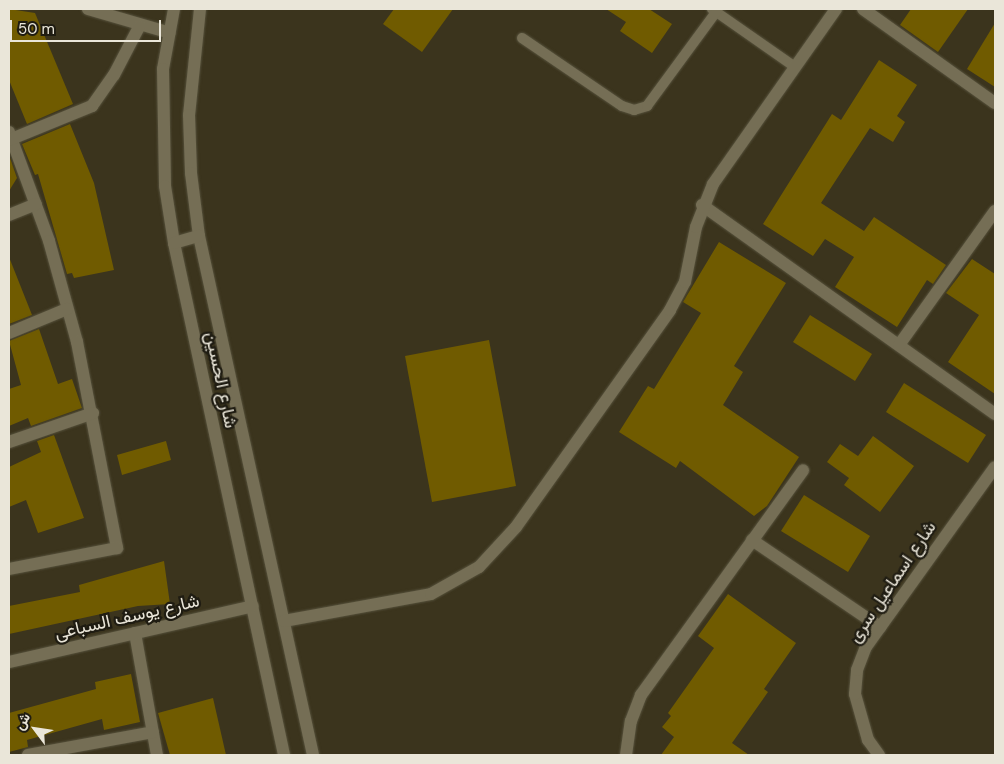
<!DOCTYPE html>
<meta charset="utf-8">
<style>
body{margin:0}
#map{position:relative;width:1004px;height:764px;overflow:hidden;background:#3b341d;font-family:"DM Sans",Vazirmatn,sans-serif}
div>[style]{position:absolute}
.building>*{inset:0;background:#705b00}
.roads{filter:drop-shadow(0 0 1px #56513c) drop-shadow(0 0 1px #56513c)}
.lane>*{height:10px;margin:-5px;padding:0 5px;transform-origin:5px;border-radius:5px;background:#756e55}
.street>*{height:12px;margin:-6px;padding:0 6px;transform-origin:6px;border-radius:6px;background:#756e55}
span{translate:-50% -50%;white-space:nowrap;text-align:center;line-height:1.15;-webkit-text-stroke:4.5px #1f1c12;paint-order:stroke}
.street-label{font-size:18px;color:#eae6d9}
.frame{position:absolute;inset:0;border:10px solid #eae6d9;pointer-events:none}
.north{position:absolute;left:10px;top:704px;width:50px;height:50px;-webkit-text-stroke:4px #1f1c12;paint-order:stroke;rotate:301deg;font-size:14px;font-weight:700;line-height:20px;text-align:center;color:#eae6d9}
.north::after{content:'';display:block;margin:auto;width:18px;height:22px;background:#eae6d9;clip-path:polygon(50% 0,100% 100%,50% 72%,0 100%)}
.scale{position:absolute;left:10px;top:20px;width:151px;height:22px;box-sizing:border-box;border:2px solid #eae6d9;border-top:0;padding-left:6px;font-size:15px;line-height:18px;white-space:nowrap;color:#eae6d9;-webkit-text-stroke:4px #1f1c12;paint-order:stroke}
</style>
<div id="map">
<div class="building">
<div style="clip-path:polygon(9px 9px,35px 13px,73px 104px,27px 124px,9px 80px)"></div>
<div style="clip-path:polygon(394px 9px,453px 9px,422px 52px,383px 24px)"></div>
<div style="clip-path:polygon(606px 9px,649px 9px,672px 24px,652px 53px,620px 31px,626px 22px)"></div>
<div style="clip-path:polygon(911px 9px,968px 9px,938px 52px,900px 25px)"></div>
<div style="clip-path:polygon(995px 23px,995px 87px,967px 69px)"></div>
<div style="clip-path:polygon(879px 60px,917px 85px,897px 116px,905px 122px,893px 142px,870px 128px,821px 203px,864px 231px,874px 217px,946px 265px,933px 284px,927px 280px,897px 327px,835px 287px,854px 257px,825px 239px,813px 256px,763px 224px,832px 114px,841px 120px)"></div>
<div style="clip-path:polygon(70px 124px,94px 183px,114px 270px,74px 278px,72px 273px,67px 274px,38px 174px,35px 175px,22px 144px)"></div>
<div style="clip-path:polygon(9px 155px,17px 178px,9px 191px)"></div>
<div style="clip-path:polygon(719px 242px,786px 283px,734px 366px,743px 372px,723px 405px,799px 457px,767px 506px,754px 516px,680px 461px,676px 468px,619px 432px,648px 386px,654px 389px,701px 313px,683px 302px)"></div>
<div style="clip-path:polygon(9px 257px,32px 315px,9px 324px)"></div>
<div style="clip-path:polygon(972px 259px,995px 274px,995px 394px,948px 362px,979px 315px,946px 293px)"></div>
<div style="clip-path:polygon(810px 315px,872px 354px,855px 381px,793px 342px)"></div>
<div style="clip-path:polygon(39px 329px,58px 384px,72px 379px,82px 408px,31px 426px,28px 418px,9px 426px,9px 389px,21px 385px,9px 341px)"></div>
<div style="clip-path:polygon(489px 340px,516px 486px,432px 502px,405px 356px)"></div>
<div style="clip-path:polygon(904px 383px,986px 435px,968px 463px,886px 412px)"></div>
<div style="clip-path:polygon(54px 435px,84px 518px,38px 533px,26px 500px,9px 507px,9px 467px,41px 452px,37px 441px)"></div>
<div style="clip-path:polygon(873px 436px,914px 466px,880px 512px,844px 485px,849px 478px,827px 462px,840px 444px,858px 456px)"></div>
<div style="clip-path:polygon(166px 441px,171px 460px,122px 475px,117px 455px)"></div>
<div style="clip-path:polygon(804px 495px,870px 536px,848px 572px,781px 531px)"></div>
<div style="clip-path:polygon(164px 561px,170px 604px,138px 606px,9px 634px,9px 606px,80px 592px,79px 585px)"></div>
<div style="clip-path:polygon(728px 594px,796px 643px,764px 689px,768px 692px,732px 743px,749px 755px,661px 755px,674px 737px,662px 727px,671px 716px,668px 713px,714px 648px,698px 636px)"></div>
<div style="clip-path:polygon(131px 674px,140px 722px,104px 730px,102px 719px,27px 740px,28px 747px,9px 752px,9px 713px,96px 689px,95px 682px)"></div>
<div style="clip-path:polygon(213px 698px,226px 755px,170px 755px,158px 713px)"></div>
</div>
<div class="roads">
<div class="lane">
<div style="left:712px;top:9px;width:101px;rotate:34.9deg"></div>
<div style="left:522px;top:38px;width:121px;rotate:34.2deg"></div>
<div style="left:622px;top:106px;width:13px;rotate:18deg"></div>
<div style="left:634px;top:110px;width:14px;rotate:-17deg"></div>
<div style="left:647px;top:106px;width:117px;rotate:-53.7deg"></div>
</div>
<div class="street">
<div style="left:88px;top:9px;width:85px;rotate:16.3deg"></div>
<div style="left:174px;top:9px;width:61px;rotate:100.4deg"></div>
<div style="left:163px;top:69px;width:117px;rotate:89deg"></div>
<div style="left:165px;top:186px;width:58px;rotate:81deg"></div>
<div style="left:174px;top:243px;width:524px;rotate:77.87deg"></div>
<div style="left:200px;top:9px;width:107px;rotate:95.9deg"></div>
<div style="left:189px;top:115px;width:58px;rotate:88deg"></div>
<div style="left:191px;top:173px;width:64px;rotate:82.8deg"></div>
<div style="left:199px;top:236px;width:531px;rotate:77.61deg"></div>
<div style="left:863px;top:9px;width:162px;rotate:35.5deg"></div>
<div style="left:9px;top:132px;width:116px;rotate:69.8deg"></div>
<div style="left:49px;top:241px;width:105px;rotate:74.5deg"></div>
<div style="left:77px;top:342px;width:210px;rotate:79deg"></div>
<div style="left:117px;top:548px;width:110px;rotate:169deg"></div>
<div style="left:9px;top:140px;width:90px;rotate:-22.3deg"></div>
<div style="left:92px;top:106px;width:38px;rotate:-55deg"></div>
<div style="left:114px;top:75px;width:54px;rotate:-62.5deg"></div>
<div style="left:702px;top:205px;width:360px;rotate:35.5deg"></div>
<div style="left:9px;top:215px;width:29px;rotate:-22deg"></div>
<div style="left:174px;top:243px;width:26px;rotate:-16deg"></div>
<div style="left:9px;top:333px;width:63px;rotate:-22.5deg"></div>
<div style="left:899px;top:345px;width:165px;rotate:-54.4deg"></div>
<div style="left:9px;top:442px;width:89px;rotate:-19deg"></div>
<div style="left:752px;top:540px;width:155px;rotate:34.2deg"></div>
<div style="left:284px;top:621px;width:149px;rotate:-10.4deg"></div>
<div style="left:431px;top:594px;width:55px;rotate:-29.4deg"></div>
<div style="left:479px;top:567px;width:54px;rotate:-47.2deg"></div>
<div style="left:516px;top:527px;width:266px;rotate:-54.6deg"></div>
<div style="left:670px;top:310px;width:32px;rotate:-62deg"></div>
<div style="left:685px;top:282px;width:56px;rotate:-78.7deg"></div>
<div style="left:696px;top:227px;width:46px;rotate:-68.4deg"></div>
<div style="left:713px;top:184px;width:214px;rotate:-54.9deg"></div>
<div style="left:135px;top:633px;width:124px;rotate:79.8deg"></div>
<div style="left:9px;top:662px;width:250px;rotate:-12.9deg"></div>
<div style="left:28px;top:755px;width:127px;rotate:-10.4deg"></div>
<div style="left:626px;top:755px;width:34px;rotate:-82deg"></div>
<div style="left:631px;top:721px;width:28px;rotate:-69deg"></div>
<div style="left:641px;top:695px;width:277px;rotate:-54.2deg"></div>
<div style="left:879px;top:755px;width:19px;rotate:-126deg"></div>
<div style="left:868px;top:740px;width:48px;rotate:-105.8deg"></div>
<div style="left:855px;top:694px;width:24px;rotate:-85deg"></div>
<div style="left:857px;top:670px;width:25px;rotate:-69deg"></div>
<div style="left:866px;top:647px;width:221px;rotate:-54.4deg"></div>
</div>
</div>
<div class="street-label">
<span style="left:221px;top:380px;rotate:78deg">شارع الحسين</span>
<span style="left:892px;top:582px;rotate:-56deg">شارع اسماعيل سرى</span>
<span style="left:127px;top:617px;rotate:-13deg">شارع يوسف السباعى</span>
</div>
<div class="frame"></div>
<div class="north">ش</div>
<div class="scale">50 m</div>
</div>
